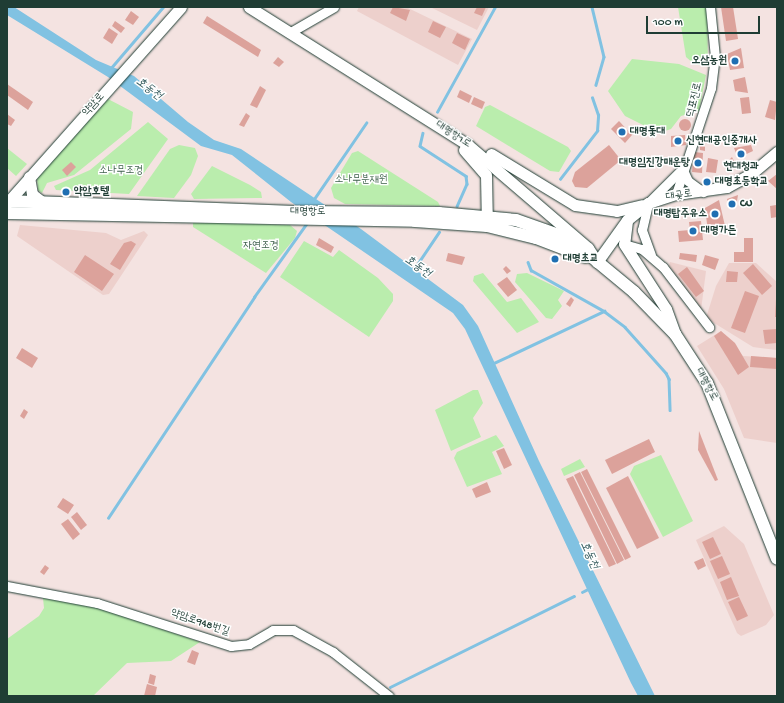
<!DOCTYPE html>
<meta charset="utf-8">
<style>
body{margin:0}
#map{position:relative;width:784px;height:703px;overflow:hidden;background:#f4e3e1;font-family:"Gochi Hand","Poor Story",sans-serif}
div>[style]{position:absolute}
.built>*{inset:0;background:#edd0cc}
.green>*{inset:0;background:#baedad}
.water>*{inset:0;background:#81c2e2}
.stream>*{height:2.5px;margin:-1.25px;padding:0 1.25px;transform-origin:1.25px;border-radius:1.25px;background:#81c2e2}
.building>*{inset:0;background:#dca29b}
.round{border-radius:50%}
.roads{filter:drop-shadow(0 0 1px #1f3d34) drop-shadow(0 0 1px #1f3d34)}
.minor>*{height:9px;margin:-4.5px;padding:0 4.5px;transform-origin:4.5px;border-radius:4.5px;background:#fff}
.tertiary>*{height:11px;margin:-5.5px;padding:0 5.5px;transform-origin:5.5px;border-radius:5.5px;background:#fff}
.secondary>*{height:12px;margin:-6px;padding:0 6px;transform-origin:6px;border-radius:6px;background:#fff}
.dots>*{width:11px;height:11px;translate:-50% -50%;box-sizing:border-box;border:2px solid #fff;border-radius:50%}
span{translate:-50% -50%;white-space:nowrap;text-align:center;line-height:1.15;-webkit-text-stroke:3px #fff;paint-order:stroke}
.poi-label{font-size:11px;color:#1f3d34;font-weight:700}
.right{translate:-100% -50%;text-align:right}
.left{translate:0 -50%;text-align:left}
.street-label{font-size:11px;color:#1f3d34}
.park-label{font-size:11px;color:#3e604c}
.water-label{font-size:12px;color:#385e60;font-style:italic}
.frame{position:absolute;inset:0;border:8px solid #1f3d34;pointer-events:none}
.scale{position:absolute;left:646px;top:16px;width:114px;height:18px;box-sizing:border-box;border:2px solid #1f3d34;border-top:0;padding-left:5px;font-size:12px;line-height:14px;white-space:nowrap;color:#1f3d34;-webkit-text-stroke:3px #fff;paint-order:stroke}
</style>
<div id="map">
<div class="built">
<div style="clip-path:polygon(359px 7px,406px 7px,472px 39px,458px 65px,357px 11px)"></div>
<div style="clip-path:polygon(430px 7px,489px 7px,477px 30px)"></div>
<div style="clip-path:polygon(20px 225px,106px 233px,121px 240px,144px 231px,148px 235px,109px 294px,103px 295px,17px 236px)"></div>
<div style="clip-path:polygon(670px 262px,706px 271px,701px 310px,669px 266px)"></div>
<div style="clip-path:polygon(729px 263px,756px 263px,777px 282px,777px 350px,753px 347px,706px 318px,716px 286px)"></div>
<div style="clip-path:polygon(721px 331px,743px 356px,777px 358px,777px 443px,744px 438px,724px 389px,697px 346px)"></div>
<div style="clip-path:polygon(724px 526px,744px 544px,774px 615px,766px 625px,741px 636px,737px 633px,696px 540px)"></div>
</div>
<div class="green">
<div style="clip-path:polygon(678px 7px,707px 7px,708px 66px,694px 64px,686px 57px)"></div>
<div style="clip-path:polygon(632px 59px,679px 64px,706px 75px,699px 111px,681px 116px,671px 129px,659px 133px,625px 116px,608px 91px)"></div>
<div style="clip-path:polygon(108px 99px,133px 112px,131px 129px,74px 175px,47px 183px,42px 193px,38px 190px,37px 178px)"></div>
<div style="clip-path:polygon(490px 105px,568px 147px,571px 151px,559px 172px,550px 171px,476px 126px,485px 107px)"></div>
<div style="clip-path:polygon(148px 122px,168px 139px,129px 194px,56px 190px,54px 186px,90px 170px)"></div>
<div style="clip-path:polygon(179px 145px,195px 148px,198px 156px,191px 175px,174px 198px,137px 196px,170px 149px)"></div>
<div style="clip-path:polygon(7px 148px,27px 164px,16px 176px,7px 168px)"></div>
<div style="clip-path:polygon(358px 151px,438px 202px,440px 206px,345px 204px,334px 198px,331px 188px,352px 153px)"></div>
<div style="clip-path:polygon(212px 166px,250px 185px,261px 192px,262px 198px,194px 199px,191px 194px)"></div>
<div style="clip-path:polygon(193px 222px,290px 225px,297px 231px,295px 238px,266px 273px,193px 227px)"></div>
<div style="clip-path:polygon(304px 241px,333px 257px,339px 250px,378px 278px,393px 294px,393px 301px,369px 337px,280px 277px)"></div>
<div style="clip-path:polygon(483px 273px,507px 302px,521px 298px,539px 322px,517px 333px,473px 281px,474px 276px)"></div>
<div style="clip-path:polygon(527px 273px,564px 291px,558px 300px,562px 306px,552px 319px,546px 318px,515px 282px,517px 274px)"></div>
<div style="clip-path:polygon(473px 390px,478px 390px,483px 403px,473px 418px,481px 437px,451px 451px,435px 410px)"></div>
<div style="clip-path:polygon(496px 435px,504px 446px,492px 452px,502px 474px,467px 487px,454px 458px,457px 452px)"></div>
<div style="clip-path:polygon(661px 455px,693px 521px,663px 537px,630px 474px,634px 466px)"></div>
<div style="clip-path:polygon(580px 459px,585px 467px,564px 476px,561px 469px)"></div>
<div style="clip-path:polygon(43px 598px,87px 604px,200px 642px,171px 661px,127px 663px,93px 696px,7px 696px,7px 639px,39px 616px,44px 608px)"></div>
</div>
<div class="water">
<div style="clip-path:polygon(7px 7px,14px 7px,96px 60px,134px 76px,188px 122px,214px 140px,241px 149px,361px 229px,463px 305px,478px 326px,539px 461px,655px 696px,638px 696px,631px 683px,465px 329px,453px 313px,291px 202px,232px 155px,201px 146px,108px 77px,7px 15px)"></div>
</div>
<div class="stream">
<div style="left:592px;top:7px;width:51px;rotate:76.5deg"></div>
<div style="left:604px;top:57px;width:29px;rotate:106deg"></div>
<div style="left:110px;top:69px;width:82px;rotate:-49.5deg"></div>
<div style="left:437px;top:112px;width:120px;rotate:-61.1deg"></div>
<div style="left:423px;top:133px;width:13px;rotate:103deg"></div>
<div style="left:420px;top:146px;width:55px;rotate:33.1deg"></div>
<div style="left:466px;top:176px;width:8px;rotate:83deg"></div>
<div style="left:467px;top:184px;width:24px;rotate:114deg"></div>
<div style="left:560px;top:179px;width:61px;rotate:-52.4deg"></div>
<div style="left:597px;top:131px;width:16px;rotate:-86deg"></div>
<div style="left:598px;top:115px;width:18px;rotate:-109deg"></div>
<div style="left:312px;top:202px;width:96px;rotate:-55.6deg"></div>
<div style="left:528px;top:262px;width:9px;rotate:69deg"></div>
<div style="left:531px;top:270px;width:84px;rotate:29.3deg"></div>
<div style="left:412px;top:272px;width:48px;rotate:-56deg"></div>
<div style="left:494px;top:363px;width:122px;rotate:-25.3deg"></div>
<div style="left:604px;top:311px;width:26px;rotate:37deg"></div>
<div style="left:625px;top:327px;width:62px;rotate:48.3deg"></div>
<div style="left:666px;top:373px;width:7px;rotate:63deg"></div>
<div style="left:669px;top:379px;width:31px;rotate:88deg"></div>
<div style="left:108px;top:518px;width:265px;rotate:-56.5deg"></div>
<div style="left:254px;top:297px;width:91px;rotate:-54.4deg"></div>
<div style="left:582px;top:592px;width:7px;rotate:-27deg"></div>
<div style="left:390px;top:687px;width:205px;rotate:-26.3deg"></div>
</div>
<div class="building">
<div style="clip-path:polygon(393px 7px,410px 10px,406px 21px,390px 13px)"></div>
<div style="clip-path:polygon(477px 7px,486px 7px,482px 16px,474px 13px)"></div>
<div style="clip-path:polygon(721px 7px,733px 7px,738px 39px,726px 41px)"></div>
<div style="clip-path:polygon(131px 11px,139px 17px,133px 25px,125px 20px)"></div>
<div style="clip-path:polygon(207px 16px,261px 50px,258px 57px,203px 23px)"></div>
<div style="clip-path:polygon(115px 21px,125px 28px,121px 33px,112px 26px)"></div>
<div style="clip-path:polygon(433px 21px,446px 27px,440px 38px,428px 32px)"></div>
<div style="clip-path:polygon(109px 28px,118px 34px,112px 44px,103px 38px)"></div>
<div style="clip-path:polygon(457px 33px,470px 39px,465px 50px,452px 43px)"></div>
<div style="clip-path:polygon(741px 48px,744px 68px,730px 70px,727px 54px)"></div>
<div style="clip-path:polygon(278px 57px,284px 62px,279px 67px,273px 63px)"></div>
<div style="clip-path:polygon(745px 77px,748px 93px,735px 91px,733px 80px)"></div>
<div style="clip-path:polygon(7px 84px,33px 102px,28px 110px,7px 95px)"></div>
<div style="clip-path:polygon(260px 86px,266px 90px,257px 108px,250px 105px)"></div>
<div style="clip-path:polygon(460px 90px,472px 96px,469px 103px,457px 97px)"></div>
<div style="clip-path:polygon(474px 97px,485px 102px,482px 109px,471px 104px)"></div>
<div style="clip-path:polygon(749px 97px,751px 113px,742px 114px,740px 98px)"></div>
<div style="clip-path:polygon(770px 100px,777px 102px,775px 120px,765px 117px)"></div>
<div style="clip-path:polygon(246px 113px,250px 116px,244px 127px,239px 125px)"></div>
<div style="clip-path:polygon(7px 114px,15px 120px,11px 126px,7px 124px)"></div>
<div class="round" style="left:679px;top:119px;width:12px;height:12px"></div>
<div style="clip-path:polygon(619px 121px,632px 135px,625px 143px,611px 129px)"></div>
<div style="clip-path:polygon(685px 135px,686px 145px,671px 147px,671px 136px)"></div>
<div style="clip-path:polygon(700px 144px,705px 144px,705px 151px,700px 150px)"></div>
<div style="clip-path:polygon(609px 145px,621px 160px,587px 188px,575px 187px,572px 181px,575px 172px)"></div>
<div style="clip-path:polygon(751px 145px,753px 151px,738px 158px,734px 148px)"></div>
<div style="clip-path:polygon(694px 152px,703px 153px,702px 173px,692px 172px)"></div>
<div style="clip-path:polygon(732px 157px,736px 165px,726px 169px,724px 165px)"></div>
<div style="clip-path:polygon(708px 158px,718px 160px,716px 173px,706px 172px)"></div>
<div style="clip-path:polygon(71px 162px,76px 167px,67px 176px,62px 170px)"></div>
<div style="clip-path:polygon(363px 173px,366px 175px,363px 181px,359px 180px)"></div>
<div style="clip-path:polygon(777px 174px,777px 189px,768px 181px)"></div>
<div style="clip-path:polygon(738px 195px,736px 207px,730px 209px,727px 199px)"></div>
<div style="clip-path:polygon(719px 200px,725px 226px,708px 231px,705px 208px)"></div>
<div style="clip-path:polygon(776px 205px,777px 217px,771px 218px,770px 206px)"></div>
<div style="clip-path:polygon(701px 221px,703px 240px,679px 242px,678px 231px,690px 230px,689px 222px)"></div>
<div style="clip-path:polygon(319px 238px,334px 247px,331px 253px,316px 245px)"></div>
<div style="clip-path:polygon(744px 238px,753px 238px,753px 262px,734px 262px,734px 252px,744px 252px)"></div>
<div style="clip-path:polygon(131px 241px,136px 244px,120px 270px,110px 264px,124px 243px)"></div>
<div style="clip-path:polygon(448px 253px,465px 257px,462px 265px,446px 261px)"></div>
<div style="clip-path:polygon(680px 253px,697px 255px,696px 262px,679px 259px)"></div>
<div style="clip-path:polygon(85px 255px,114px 274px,102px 291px,74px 272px)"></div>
<div style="clip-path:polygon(705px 255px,719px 259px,715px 270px,702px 265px)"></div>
<div style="clip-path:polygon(753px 264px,772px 286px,762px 295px,743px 273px)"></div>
<div style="clip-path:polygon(506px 266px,511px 271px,507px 274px,503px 269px)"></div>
<div style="clip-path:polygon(687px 267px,704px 291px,696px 297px,678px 274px)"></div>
<div style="clip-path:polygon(727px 271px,738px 272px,737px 282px,726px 282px)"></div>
<div style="clip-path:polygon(507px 277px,517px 290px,508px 297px,497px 284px)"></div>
<div style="clip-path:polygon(745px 291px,759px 296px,745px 333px,731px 328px)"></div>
<div style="clip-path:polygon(571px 297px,574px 300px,570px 307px,566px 304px)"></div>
<div style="clip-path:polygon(776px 299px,777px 299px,777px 317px,775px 317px)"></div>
<div style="clip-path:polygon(777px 329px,777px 343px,765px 344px,763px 330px)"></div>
<div style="clip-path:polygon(721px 331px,735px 343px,749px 367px,738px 375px,714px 336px)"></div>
<div style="clip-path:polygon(22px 348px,38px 358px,32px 368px,16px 358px)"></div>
<div style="clip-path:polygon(751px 356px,777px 358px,777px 369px,750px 367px)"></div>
<div style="clip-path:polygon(24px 409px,28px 412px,24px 419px,20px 416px)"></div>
<div style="clip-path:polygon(699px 431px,718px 480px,715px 481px,698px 450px)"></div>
<div style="clip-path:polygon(649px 439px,655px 452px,612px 474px,605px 460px)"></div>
<div style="clip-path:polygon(504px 448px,512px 465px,504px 469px,496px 451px)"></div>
<div style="clip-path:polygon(587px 469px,631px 557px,625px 560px,581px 472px)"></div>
<div style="clip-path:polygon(580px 472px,624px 560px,617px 564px,574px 475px)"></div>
<div style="clip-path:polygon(573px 476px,616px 564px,609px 567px,566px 479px)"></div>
<div style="clip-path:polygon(628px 476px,659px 538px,637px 549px,606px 488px)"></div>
<div style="clip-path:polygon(487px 482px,491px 492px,476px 498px,472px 489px)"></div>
<div style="clip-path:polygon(63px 498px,74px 505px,68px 514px,57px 507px)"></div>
<div style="clip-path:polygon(77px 512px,87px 525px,81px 530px,71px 517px)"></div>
<div style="clip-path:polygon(68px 519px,80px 534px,73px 540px,61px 524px)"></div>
<div style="clip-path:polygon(713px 537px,721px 554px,710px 559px,702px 542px)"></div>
<div style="clip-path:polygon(722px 556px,730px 574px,718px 579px,710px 561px)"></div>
<div style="clip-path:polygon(703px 558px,706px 566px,698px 570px,694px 562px)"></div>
<div style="clip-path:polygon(45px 565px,49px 568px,44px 575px,40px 572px)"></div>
<div style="clip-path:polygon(731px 577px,739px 596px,727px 600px,720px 582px)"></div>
<div style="clip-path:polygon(739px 597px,748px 616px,737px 621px,728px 602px)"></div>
<div style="clip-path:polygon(192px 650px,199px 653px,195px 665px,187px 662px)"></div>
<div style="clip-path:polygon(150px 674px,156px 676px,154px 685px,148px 683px)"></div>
<div style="clip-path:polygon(147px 684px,157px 687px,155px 696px,144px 696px)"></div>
</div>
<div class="roads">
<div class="minor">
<div style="left:289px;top:33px;width:52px;rotate:-30deg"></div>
<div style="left:682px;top:168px;width:14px;rotate:65deg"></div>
<div style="left:688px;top:181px;width:19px;rotate:36deg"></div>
<div style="left:676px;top:194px;width:112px;rotate:-71.7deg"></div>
<div style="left:711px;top:88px;width:31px;rotate:-83deg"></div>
<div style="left:715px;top:57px;width:50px;rotate:-95.7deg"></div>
<div style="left:624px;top:244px;width:19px;rotate:16deg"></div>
<div style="left:642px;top:249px;width:28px;rotate:41deg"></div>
<div style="left:663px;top:267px;width:76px;rotate:52.5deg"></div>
<div style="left:651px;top:255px;width:27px;rotate:-110deg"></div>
<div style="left:642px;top:230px;width:28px;rotate:-77deg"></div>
<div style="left:648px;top:203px;width:44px;rotate:-45deg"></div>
<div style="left:7px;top:586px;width:92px;rotate:10.7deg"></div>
<div style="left:97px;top:603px;width:141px;rotate:17.8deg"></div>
<div style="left:231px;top:646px;width:18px;rotate:-6deg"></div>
<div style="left:249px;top:644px;width:28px;rotate:-30deg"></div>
<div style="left:273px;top:630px;width:20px"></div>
<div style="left:293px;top:630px;width:46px;rotate:28.8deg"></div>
<div style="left:333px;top:652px;width:71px;rotate:38.2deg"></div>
</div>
<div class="tertiary">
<div style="left:249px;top:7px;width:259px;rotate:32.2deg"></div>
<div style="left:468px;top:145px;width:158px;rotate:40.6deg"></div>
<div style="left:588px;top:248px;width:17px;rotate:57deg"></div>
<div style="left:597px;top:262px;width:52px;rotate:-54.5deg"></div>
<div style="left:627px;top:220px;width:27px;rotate:-39deg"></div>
<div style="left:648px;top:203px;width:29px;rotate:-18deg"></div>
<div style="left:676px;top:194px;width:51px;rotate:-7.8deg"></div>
<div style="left:727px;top:187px;width:29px;rotate:-29deg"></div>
<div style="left:752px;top:173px;width:33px;rotate:-40deg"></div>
<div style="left:464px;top:150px;width:33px;rotate:49deg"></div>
<div style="left:486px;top:175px;width:50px;rotate:88.9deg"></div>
<div style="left:491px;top:154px;width:98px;rotate:31.3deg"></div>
<div style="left:575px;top:205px;width:42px;rotate:8.1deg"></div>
<div style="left:617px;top:211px;width:26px;rotate:-13deg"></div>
<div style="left:29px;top:177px;width:17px;rotate:80deg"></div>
<div style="left:32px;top:194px;width:18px;rotate:38deg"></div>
<div style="left:7px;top:203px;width:262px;rotate:-48.4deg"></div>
<div style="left:627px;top:221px;width:23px;rotate:97deg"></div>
<div style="left:624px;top:244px;width:77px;rotate:57.1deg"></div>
<div style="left:666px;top:309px;width:27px;rotate:70deg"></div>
</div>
<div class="secondary">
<div style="left:7px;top:201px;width:288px;rotate:2.2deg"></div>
<div style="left:295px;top:212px;width:144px;rotate:0.4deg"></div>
<div style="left:439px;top:213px;width:77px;rotate:5.2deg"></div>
<div style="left:516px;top:220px;width:57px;rotate:19.4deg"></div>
<div style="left:570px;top:239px;width:83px;rotate:39.6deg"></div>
<div style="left:634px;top:292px;width:59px;rotate:45.7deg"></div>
<div style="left:675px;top:334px;width:59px;rotate:56.9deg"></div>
<div style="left:707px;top:383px;width:189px;rotate:68.3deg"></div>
<div style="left:7px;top:213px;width:408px;rotate:1.1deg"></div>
<div style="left:415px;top:221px;width:72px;rotate:4deg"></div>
<div style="left:487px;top:226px;width:50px;rotate:13.8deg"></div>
<div style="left:536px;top:238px;width:53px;rotate:20.8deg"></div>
</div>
</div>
<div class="dots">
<div style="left:735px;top:61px;background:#1f6fb2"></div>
<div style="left:622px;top:132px;background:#1f6fb2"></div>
<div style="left:678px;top:141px;background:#1f6fb2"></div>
<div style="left:741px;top:154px;background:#1f6fb2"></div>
<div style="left:698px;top:163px;background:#1f6fb2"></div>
<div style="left:707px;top:182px;background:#1f6fb2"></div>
<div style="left:66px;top:192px;background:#1f6fb2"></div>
<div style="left:732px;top:204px;background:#1f6fb2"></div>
<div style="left:715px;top:214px;background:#1f6fb2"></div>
<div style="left:693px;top:231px;background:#1f6fb2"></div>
<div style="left:555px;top:259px;background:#1f6fb2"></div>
</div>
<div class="poi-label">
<span class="right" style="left:727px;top:61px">오삼농원</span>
<span class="left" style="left:630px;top:132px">대명돛대</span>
<span class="left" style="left:686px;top:141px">신현대공인중개사</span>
<span class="right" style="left:690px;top:163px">대명임진강매운탕</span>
<span style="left:741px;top:167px">현대청과</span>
<span class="left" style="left:715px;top:182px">대명초등학교</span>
<span class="left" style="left:74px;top:192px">약암호텔</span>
<span class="left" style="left:740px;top:204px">CU</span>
<span class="right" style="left:707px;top:214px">대명탑주유소</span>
<span class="left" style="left:701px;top:231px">대명가든</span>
<span class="left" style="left:563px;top:259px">대명초교</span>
</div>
<div class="street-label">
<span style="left:695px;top:100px;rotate:-77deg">덕포진로</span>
<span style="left:94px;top:105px;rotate:-48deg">약암로</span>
<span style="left:453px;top:135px;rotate:33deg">대명항1로</span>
<span style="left:679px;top:196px;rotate:-9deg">대곶로</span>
<span style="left:308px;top:212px">대명항로</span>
<span style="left:706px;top:385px;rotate:62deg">대명항로</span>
<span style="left:200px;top:623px;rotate:19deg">약암로948번길</span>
</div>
<div class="park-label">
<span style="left:121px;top:171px">소나무조경</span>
<span style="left:361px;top:180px">소나무분재원</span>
<span style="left:261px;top:246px">자연조경</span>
</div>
<div class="water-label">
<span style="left:148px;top:90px;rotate:37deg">호동천</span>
<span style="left:417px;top:268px;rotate:35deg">호동천</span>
<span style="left:588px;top:556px;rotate:65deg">호동천</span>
</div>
<div class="frame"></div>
<div class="scale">100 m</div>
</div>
